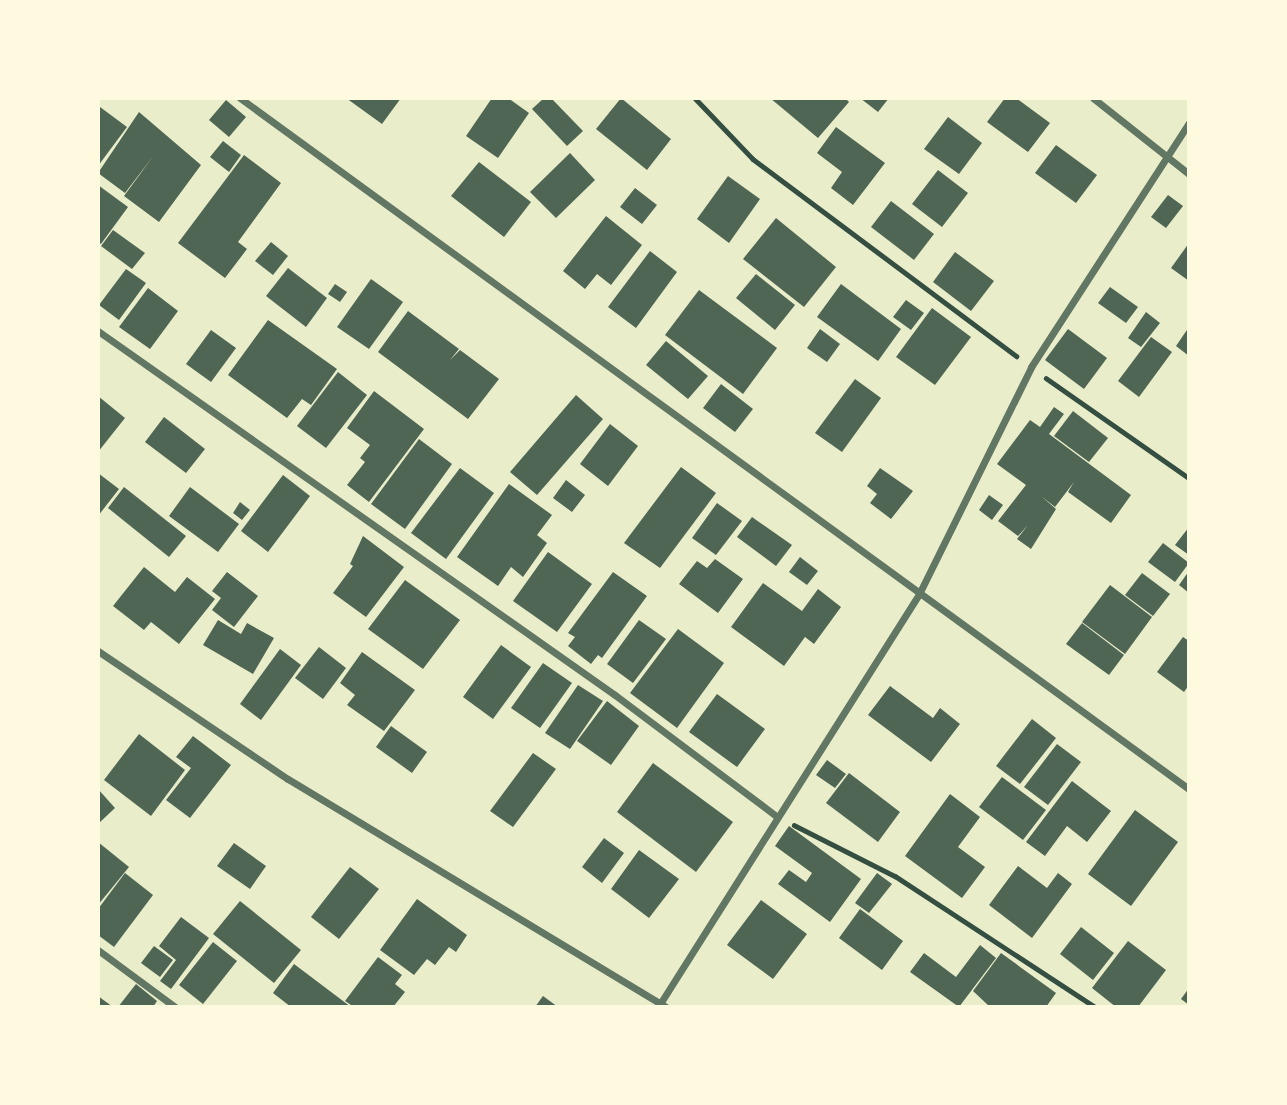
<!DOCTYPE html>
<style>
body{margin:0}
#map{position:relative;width:1287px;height:1105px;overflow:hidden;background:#e9edc9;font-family:Figtree,sans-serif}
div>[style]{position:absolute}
.building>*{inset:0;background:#4f6655}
.path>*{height:4.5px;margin:-2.25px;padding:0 2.25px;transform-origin:2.25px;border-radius:2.25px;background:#344e41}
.minor>*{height:7px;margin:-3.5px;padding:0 3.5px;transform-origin:3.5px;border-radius:3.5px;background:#617663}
span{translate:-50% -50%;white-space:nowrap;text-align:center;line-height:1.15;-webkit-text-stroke:5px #fefae0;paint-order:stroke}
.frame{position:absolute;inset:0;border:100px solid #fefae0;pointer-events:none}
</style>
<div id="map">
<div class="building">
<div style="clip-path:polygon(346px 98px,401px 98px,382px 124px)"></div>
<div style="clip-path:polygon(492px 98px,508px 98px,529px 113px,498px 158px,466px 136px)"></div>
<div style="clip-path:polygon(544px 98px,551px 98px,583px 131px,567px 146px,532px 109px)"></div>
<div style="clip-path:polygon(621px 98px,671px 139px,647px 170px,596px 129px)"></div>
<div style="clip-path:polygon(770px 98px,845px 98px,849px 102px,818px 138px)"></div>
<div style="clip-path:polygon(860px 98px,889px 98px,878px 112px)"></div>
<div style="clip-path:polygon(1005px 98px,1016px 98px,1050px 123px,1028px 152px,987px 122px)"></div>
<div style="clip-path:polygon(226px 100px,246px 117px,229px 137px,209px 120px)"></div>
<div style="clip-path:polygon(100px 107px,127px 127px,98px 166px,98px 109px)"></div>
<div style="clip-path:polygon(139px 112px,201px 165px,159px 222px,124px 196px,154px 155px,125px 193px,98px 173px)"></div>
<div style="clip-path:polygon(948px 117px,982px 143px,959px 174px,924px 149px)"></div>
<div style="clip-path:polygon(836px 127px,885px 163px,853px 205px,831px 188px,842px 172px,817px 153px)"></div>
<div style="clip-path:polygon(223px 141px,241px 155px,229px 172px,210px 157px)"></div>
<div style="clip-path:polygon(1056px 145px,1097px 175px,1076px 203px,1035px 173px)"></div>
<div style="clip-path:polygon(570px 153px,595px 180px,556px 218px,530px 192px)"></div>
<div style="clip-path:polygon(244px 155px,281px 183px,238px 242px,247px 249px,225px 278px,178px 243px)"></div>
<div style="clip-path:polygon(479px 162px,531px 202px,504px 237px,451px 196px)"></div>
<div style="clip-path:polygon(938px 170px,968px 193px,942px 227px,912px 204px)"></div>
<div style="clip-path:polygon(728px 176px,760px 199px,729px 243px,697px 219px)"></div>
<div style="clip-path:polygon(98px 185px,128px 207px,101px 244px,98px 242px)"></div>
<div style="clip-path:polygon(635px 188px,657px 205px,642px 224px,620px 207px)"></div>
<div style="clip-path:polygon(1168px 195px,1183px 206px,1166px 228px,1151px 217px)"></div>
<div style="clip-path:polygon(891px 201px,934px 234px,914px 260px,871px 227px)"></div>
<div style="clip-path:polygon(606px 216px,642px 245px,611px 285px,597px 274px,585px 289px,563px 271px)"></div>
<div style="clip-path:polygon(776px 218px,836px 267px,804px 307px,743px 259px)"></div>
<div style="clip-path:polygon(113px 230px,145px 253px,132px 269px,101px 246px)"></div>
<div style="clip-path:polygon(271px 242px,288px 256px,273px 275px,255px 261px)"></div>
<div style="clip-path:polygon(1189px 243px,1189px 281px,1171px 268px)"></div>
<div style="clip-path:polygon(650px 251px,677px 272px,636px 328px,608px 307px)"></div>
<div style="clip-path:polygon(955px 252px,994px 281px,971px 311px,933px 282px)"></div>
<div style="clip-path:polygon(288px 268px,327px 298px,306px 327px,266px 296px)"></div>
<div style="clip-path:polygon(126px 269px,146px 283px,119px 320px,99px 305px)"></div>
<div style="clip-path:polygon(756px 274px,795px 305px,775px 330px,736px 298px)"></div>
<div style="clip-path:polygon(371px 279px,403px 302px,369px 349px,337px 327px)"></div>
<div style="clip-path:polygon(335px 284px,347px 292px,340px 302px,328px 294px)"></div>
<div style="clip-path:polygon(841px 284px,901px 329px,878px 361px,817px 317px)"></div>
<div style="clip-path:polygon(1110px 287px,1138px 307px,1126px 323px,1098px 303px)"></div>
<div style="clip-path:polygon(148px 288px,178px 311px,150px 349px,119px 327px)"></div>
<div style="clip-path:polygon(699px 290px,777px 348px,743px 394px,665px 335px)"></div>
<div style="clip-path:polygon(906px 300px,924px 313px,911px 330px,893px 317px)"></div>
<div style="clip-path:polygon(932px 308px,971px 337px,935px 385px,896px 357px)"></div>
<div style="clip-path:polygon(408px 311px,459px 349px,450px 360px,460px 350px,499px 379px,468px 419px,378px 352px)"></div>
<div style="clip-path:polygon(1146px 312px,1160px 323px,1141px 347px,1128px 338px)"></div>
<div style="clip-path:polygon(268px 320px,337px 369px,311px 405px,302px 399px,287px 418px,228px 375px)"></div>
<div style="clip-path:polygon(1189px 327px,1189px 356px,1176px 346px)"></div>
<div style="clip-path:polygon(820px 329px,840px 344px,827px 362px,807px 348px)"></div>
<div style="clip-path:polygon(1068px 329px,1107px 358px,1084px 389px,1045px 360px)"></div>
<div style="clip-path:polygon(211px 330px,236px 348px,211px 382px,186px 364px)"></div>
<div style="clip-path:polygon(1151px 337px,1172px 352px,1139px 397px,1118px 381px)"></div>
<div style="clip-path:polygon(666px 341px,708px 376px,688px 399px,646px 365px)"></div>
<div style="clip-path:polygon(338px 372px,367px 395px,326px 448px,297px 426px)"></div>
<div style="clip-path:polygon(855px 379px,881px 398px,842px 452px,815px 433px)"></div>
<div style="clip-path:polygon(721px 384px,753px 409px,735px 432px,703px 408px)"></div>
<div style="clip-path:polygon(374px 391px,424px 429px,369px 502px,347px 485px,365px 462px,360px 458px,370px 445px,347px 428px)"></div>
<div style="clip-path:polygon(576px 395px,603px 419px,537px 495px,510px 472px)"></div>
<div style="clip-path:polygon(98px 396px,125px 418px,98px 452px)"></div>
<div style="clip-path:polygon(1054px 407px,1064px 414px,1049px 434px,1131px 495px,1111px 523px,1068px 492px,1074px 482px,1055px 507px,1041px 496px,1056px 509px,1031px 549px,1017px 539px,1028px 525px,1018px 536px,998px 521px,1026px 485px,997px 464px,1030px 420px,1040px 427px)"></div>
<div style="clip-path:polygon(1073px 411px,1108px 438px,1089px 462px,1054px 436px)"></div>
<div style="clip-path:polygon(164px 417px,205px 449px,186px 473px,145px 442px)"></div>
<div style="clip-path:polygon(610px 424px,638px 446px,608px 486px,580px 464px)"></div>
<div style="clip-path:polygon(419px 439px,452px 464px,405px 529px,371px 504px)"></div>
<div style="clip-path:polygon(681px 467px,716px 493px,660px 568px,624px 543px)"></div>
<div style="clip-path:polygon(460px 468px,494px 493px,446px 559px,411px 533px)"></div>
<div style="clip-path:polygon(880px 468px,913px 491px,891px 519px,870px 503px,877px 494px,867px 486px)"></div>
<div style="clip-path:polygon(98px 473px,119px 489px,98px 516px)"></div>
<div style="clip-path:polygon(283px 475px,310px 496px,268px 552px,241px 531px)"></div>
<div style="clip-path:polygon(566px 480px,585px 495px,572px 512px,553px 498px)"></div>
<div style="clip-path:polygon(509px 484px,552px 515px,537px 535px,547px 543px,523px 577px,511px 567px,498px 586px,457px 557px)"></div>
<div style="clip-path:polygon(124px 487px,186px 536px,169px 557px,108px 508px)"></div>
<div style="clip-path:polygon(190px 487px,239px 524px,218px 552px,169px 516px)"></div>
<div style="clip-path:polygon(989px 495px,1003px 505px,992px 520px,979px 510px)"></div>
<div style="clip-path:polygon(240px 502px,250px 510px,242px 520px,233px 513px)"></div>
<div style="clip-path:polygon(717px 503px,742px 521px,716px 555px,692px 538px)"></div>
<div style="clip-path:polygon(752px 517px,792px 545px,776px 566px,737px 537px)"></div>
<div style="clip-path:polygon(1189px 527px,1189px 555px,1175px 545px)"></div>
<div style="clip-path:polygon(363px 536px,404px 567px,366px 617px,333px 593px,353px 566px,350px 564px)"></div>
<div style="clip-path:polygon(1163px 543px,1189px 563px,1175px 582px,1148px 562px)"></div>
<div style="clip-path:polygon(548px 552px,592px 584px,557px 632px,513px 601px)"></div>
<div style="clip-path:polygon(800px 557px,818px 571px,807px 585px,789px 572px)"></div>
<div style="clip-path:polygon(715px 559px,743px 579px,718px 613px,679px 584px,697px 561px,707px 568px)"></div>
<div style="clip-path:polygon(144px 567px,175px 592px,187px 577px,215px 599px,179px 644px,151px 622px,144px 630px,113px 606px)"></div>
<div style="clip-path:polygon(1189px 571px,1189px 593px,1179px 585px)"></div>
<div style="clip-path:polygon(227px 572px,258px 596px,234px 627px,212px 610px,221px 598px,212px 591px)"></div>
<div style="clip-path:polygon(613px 572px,647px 596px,602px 658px,598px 655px,591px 664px,568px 646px,575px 637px,568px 633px)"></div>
<div style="clip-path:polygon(1142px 573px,1170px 594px,1153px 616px,1125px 595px)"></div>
<div style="clip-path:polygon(405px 580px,460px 620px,423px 669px,368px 629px)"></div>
<div style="clip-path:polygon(763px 583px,802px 611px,818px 589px,841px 607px,814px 644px,805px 637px,784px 666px,731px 627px)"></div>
<div style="clip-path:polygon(1110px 585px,1152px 617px,1125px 654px,1082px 622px)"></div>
<div style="clip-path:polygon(218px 620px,241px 634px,247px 623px,274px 638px,253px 674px,203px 645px)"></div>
<div style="clip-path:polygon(639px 620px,666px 639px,633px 683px,607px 664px)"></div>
<div style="clip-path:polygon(1082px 623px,1124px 655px,1109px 675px,1066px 644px)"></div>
<div style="clip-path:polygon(678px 629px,724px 663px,677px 728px,630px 693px)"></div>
<div style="clip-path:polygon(1183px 637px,1189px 641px,1189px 685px,1184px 692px,1157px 672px)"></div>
<div style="clip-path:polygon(501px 645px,531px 667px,493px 719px,463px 697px)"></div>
<div style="clip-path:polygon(319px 647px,346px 668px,323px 699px,295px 678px)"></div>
<div style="clip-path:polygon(280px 649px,301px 665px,261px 720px,240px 704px)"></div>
<div style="clip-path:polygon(362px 652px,415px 690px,384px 731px,347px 705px,355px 695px,340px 683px)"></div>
<div style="clip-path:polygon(543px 663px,572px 683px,540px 728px,511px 708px)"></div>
<div style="clip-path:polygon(578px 685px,603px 701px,570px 749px,545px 733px)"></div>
<div style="clip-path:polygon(890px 686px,933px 718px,940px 708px,960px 724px,931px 762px,868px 715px)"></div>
<div style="clip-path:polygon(717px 694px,765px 729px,737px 767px,689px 732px)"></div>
<div style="clip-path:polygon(607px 701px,639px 726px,611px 765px,577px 741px)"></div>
<div style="clip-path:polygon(1032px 719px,1056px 738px,1020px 784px,996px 766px)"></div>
<div style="clip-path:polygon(391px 726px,427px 752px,412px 773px,376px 747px)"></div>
<div style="clip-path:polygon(139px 734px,185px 770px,151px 816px,104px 780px)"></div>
<div style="clip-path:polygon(193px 736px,231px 765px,190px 818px,166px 800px,191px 768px,176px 757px)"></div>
<div style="clip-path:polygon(1057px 744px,1081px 762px,1048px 805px,1024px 787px)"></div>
<div style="clip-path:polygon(533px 753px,556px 769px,513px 827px,490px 811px)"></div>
<div style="clip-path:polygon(827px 760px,846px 774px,835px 788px,816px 775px)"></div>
<div style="clip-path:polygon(653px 763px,733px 822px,696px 872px,617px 812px)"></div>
<div style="clip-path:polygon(849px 773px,900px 812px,878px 842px,826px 803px)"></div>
<div style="clip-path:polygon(1002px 777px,1046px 810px,1023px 840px,979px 807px)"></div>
<div style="clip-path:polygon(1072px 781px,1111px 811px,1087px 842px,1067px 826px,1045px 856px,1026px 842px)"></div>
<div style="clip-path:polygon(98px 789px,115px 808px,98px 824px)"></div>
<div style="clip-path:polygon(950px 794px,980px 817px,958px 847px,985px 867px,962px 898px,905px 856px)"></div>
<div style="clip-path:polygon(1135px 810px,1178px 842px,1131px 906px,1088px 874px)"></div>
<div style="clip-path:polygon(789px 826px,861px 879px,830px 922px,778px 884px,789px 870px,806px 882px,812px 873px,775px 846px)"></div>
<div style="clip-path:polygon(604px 838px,624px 853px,602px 883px,582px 867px)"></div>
<div style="clip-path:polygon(98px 842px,129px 867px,98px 905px)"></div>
<div style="clip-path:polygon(234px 843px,266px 866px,250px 889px,217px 866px)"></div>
<div style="clip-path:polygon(639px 850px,679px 879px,649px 918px,611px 889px)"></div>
<div style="clip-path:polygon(1018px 866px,1047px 888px,1058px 873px,1072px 884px,1032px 938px,989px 905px)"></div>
<div style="clip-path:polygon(350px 867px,379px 889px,339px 939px,311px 917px)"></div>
<div style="clip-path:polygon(125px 873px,153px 895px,114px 947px,98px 935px,98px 909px)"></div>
<div style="clip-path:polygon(877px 873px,892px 884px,869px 913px,855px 903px)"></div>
<div style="clip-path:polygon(417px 899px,467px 935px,456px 952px,449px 947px,435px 965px,427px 959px,414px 975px,380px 950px)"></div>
<div style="clip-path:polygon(761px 900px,807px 934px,773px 979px,727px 945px)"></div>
<div style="clip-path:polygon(240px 901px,301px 950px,274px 983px,213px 934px)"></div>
<div style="clip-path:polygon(860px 909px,903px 941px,882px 970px,839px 938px)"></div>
<div style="clip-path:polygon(181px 917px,209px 938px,171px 989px,160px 981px,176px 960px,159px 946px)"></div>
<div style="clip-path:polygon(1081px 927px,1114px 953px,1093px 980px,1060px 954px)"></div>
<div style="clip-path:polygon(1128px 941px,1166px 970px,1138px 1007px,1116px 1007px,1092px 988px)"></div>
<div style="clip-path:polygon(213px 942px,237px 961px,203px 1004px,179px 985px)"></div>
<div style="clip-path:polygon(980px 945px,996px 958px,959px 1007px,910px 972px,924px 953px,956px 977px)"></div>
<div style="clip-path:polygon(154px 946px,173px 960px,160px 977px,141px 963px)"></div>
<div style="clip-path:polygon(1001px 953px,1056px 993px,1046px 1007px,990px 1007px,973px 991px)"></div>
<div style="clip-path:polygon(378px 957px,402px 975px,395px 984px,405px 992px,393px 1007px,354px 1007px,345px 1001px)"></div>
<div style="clip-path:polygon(294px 964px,351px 1007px,291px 1007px,273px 993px)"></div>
<div style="clip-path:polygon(136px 984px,157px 1001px,153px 1007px,118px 1007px)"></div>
<div style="clip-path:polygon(1189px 988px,1189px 1005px,1181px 999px)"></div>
<div style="clip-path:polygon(98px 996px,113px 1007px,98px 1007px)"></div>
<div style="clip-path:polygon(543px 996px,558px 1007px,535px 1007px)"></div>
</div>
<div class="path">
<div style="left:695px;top:98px;width:84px;rotate:46.4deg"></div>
<div style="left:753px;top:159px;width:329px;rotate:36.8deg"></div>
<div style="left:1046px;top:378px;width:174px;rotate:35deg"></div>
<div style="left:794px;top:825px;width:113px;rotate:26.8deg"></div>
<div style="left:895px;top:876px;width:239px;rotate:33.2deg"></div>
</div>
<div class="minor">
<div style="left:240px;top:98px;width:1174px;rotate:36.06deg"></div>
<div style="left:1093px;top:98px;width:122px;rotate:38.4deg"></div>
<div style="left:98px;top:331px;width:632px;rotate:35.15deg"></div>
<div style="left:615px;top:695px;width:201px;rotate:36.9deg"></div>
<div style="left:98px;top:651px;width:229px;rotate:34deg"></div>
<div style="left:288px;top:779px;width:441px;rotate:31.1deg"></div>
<div style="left:98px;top:950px;width:96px;rotate:36.5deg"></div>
<div style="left:658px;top:1007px;width:489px;rotate:-57.7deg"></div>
<div style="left:919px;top:594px;width:253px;rotate:-63.7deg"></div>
<div style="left:1031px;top:367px;width:291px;rotate:-57.1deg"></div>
</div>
<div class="frame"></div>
</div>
